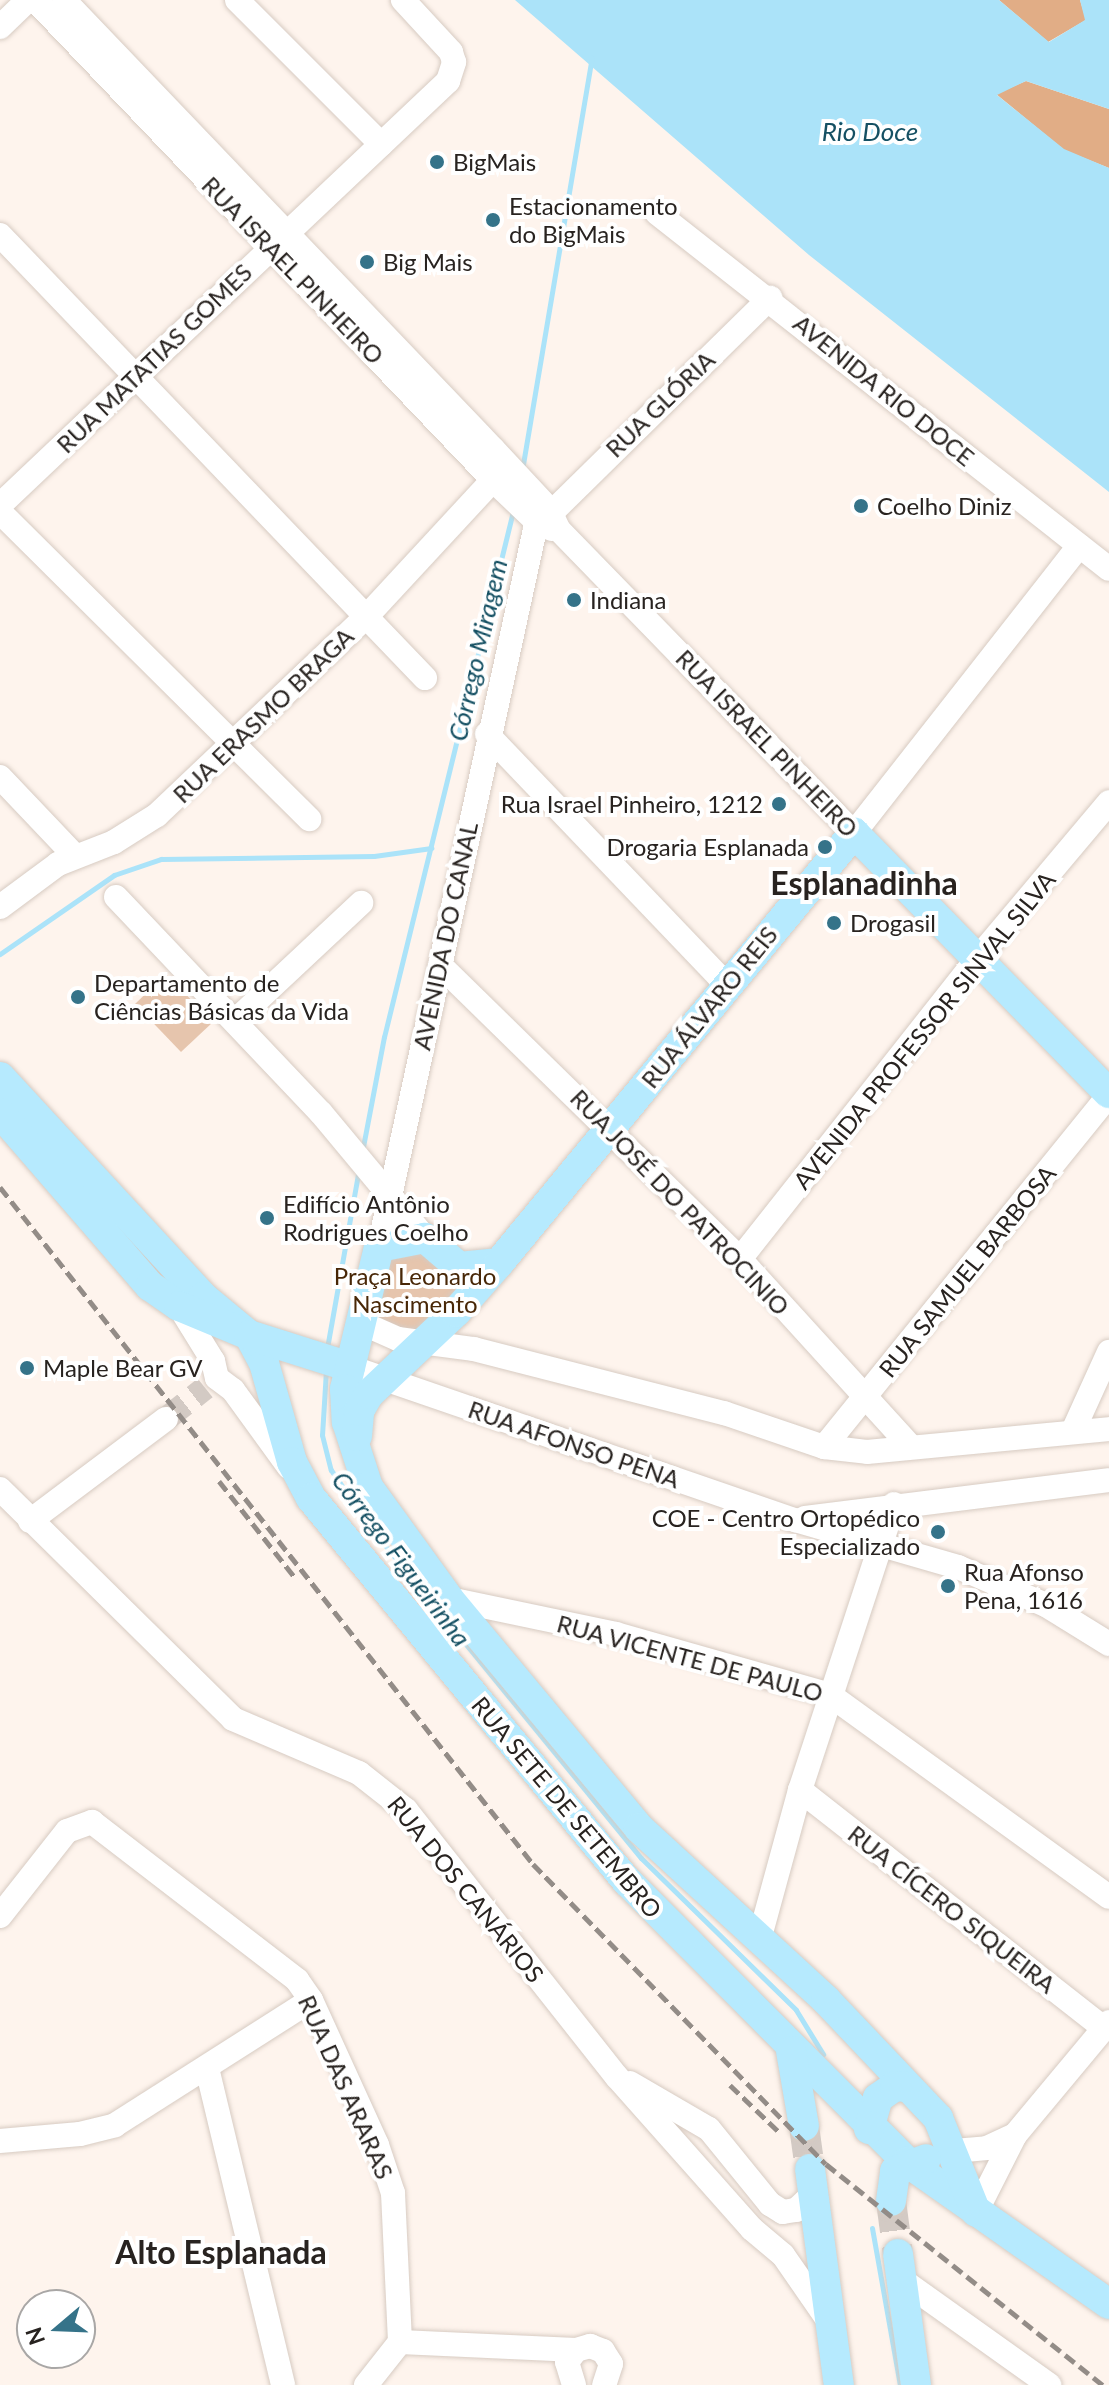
<!DOCTYPE html>
<meta charset="utf-8">
<style>
body{margin:0}
#map{position:relative;width:1109px;height:2385px;overflow:hidden;background:#fef4ed;font-family:Lato,sans-serif}
div>[style]{position:absolute}
.green>*{inset:0;background:#e6c5ad}
.forest>*{inset:0;background:#e1ad86}
.water>*{inset:0;background:#abe3f9}
.stream>*{height:5px;margin:-2.5px;padding:0 2.5px;transform-origin:2.5px;border-radius:2.5px;background:#abe3f9}
.minor-tunnel>*{height:24px;margin-top:-12px;transform-origin:0;background:repeating-linear-gradient(90deg,#d3cac4 0 24px,transparent 0 36px)}
.major-tunnel>*{height:30px;margin-top:-15px;transform-origin:0;background:repeating-linear-gradient(90deg,#d3cac4 0 30px,transparent 0 45px)}
.roads{filter:drop-shadow(0 0 2px #d7cbc2) drop-shadow(0 0 2px #d7cbc2)}
.minor>*{height:24px;margin:-12px;padding:0 12px;transform-origin:12px;border-radius:12px;background:#fff}
.major>*{height:30px;margin:-15px;padding:0 15px;transform-origin:15px;border-radius:15px;background:#b6eafe}
.rail>*{height:5px;margin-top:-2.5px;transform-origin:0;background:repeating-linear-gradient(90deg,#938c87 0 12px,transparent 0 18px)}
.dots>*{width:22px;height:22px;translate:-50% -50%;box-sizing:border-box;border:4px solid #fff;border-radius:50%}
span{translate:-50% -50%;white-space:nowrap;text-align:center;line-height:1.15;-webkit-text-stroke:8px #fff;paint-order:stroke}
.poi-label{font-size:24px;color:#282320}
.left{translate:0 -50%;text-align:left}
.right{translate:-100% -50%;text-align:right}
.street-label{font-size:24px;color:#282320}
.park-label{font-size:24px;color:#482707}
.water-label{font-size:26px;color:#155063;font-style:italic}
.district-label{font-size:32px;color:#282320;font-weight:700}
.north{position:absolute;left:16px;top:2289px;width:80px;height:80px;box-sizing:border-box;background:#fff;border:2px solid #a9a7a6;border-radius:50%;rotate:251deg;font-size:22px;font-weight:700;line-height:32px;text-align:center;color:#282320}
.north::after{content:'';display:block;margin:auto;width:28px;height:36px;background:#357389;clip-path:polygon(50% 0,100% 100%,50% 72%,0 100%)}
</style>
<div id="map">
<div class="green">
<div style="clip-path:polygon(166px 974px,213px 1022px,181px 1052px,135px 1004px)"></div>
<div style="clip-path:polygon(391px 1240px,458px 1268px,454px 1305px,420px 1340px,368px 1324px)"></div>
</div>
<div class="forest">
<div style="clip-path:polygon(999px 0,1080px 0,1086px 20px,1048px 42px)"></div>
<div style="clip-path:polygon(1026px 81px,1109px 109px,1109px 168px,1064px 150px,996px 94px)"></div>
</div>
<div class="water">
<div style="clip-path:polygon(515px 0,999px 0,1049px 42px,1085px 20px,1080px 0,1109px 0,1109px 109px,1026px 81px,997px 95px,1064px 149px,1109px 168px,1109px 492px,809px 255px)"></div>
</div>
<div class="stream">
<div style="left:522px;top:470px;width:418px;rotate:-80.4deg"></div>
<div style="left:0;top:954px;width:139px;rotate:-34.7deg"></div>
<div style="left:114px;top:875px;width:50px;rotate:-18.8deg"></div>
<div style="left:161px;top:859px;width:213px;rotate:-0.8deg"></div>
<div style="left:374px;top:856px;width:58px;rotate:-8deg"></div>
<div style="left:362px;top:1152px;width:117px;rotate:-79.2deg"></div>
<div style="left:384px;top:1037px;width:542px;rotate:-76.22deg"></div>
<div style="left:327px;top:1348px;width:182px;rotate:-79.9deg"></div>
<div style="left:326px;top:1370px;width:65px;rotate:93.5deg"></div>
<div style="left:322px;top:1435px;width:36px;rotate:76deg"></div>
<div style="left:331px;top:1470px;width:69px;rotate:55.6deg"></div>
<div style="left:370px;top:1527px;width:428px;rotate:50.7deg"></div>
<div style="left:641px;top:1858px;width:217px;rotate:44.4deg"></div>
<div style="left:796px;top:2010px;width:52px;rotate:58.5deg"></div>
<div style="left:872px;top:2228px;width:159px;rotate:79.9deg"></div>
</div>
<div class="minor-tunnel">
<div style="left:166px;top:1419px;width:50px;rotate:-38.5deg"></div>
</div>
<div class="major-tunnel">
<div style="left:804px;top:2126px;width:43px;rotate:82.1deg"></div>
<div style="left:891px;top:2201px;width:53px;rotate:82.5deg"></div>
</div>
<div class="roads">
<div class="minor">
<div style="left:35px;top:0;width:663px;rotate:46.34deg"></div>
<div style="left:493px;top:480px;width:62px;rotate:43.7deg"></div>
<div style="left:538px;top:523px;width:15px;rotate:23deg"></div>
<div style="left:64px;top:0;width:621px;rotate:46.3deg"></div>
<div style="left:493px;top:449px;width:82px;rotate:47deg"></div>
<div style="left:549px;top:509px;width:23px;rotate:65deg"></div>
<div style="left:559px;top:530px;width:423px;rotate:45.8deg"></div>
<div style="left:854px;top:833px;width:365px;rotate:-51.9deg"></div>
<div style="left:237px;top:0;width:204px;rotate:45deg"></div>
<div style="left:0;top:27px;width:39px;rotate:-44deg"></div>
<div style="left:657px;top:213px;width:575px;rotate:38.22deg"></div>
<div style="left:0;top:235px;width:614px;rotate:46.19deg"></div>
<div style="left:0;top:505px;width:617px;rotate:-43.42deg"></div>
<div style="left:448px;top:81px;width:20px;rotate:-72deg"></div>
<div style="left:454px;top:62px;width:10px;rotate:-107deg"></div>
<div style="left:451px;top:52px;width:71px;rotate:-132.7deg"></div>
<div style="left:0;top:512px;width:436px;rotate:44.8deg"></div>
<div style="left:487px;top:734px;width:346px;rotate:46.3deg"></div>
<div style="left:0;top:777px;width:109px;rotate:46.5deg"></div>
<div style="left:116px;top:897px;width:298px;rotate:46.5deg"></div>
<div style="left:321px;top:1113px;width:163px;rotate:50.2deg"></div>
<div style="left:0;top:907px;width:72px;rotate:-36.6deg"></div>
<div style="left:58px;top:864px;width:60px;rotate:-21.4deg"></div>
<div style="left:114px;top:842px;width:51px;rotate:-32.1deg"></div>
<div style="left:157px;top:815px;width:288px;rotate:-43.5deg"></div>
<div style="left:366px;top:617px;width:187px;rotate:-47.2deg"></div>
<div style="left:440px;top:965px;width:420px;rotate:44.4deg"></div>
<div style="left:740px;top:1259px;width:254px;rotate:47.7deg"></div>
<div style="left:235px;top:1021px;width:173px;rotate:-43.1deg"></div>
<div style="left:379px;top:1247px;width:735px;rotate:-77.74deg"></div>
<div style="left:535px;top:529px;width:330px;rotate:-44.5deg"></div>
<div style="left:740px;top:1259px;width:382px;rotate:-51.7deg"></div>
<div style="left:977px;top:959px;width:205px;rotate:-49.9deg"></div>
<div style="left:179px;top:1306px;width:65px;rotate:58.3deg"></div>
<div style="left:213px;top:1361px;width:17px;rotate:77deg"></div>
<div style="left:217px;top:1378px;width:20px;rotate:37deg"></div>
<div style="left:233px;top:1390px;width:95px;rotate:54deg"></div>
<div style="left:364px;top:1324px;width:37px;rotate:24deg"></div>
<div style="left:398px;top:1339px;width:77px;rotate:7.5deg"></div>
<div style="left:474px;top:1349px;width:258px;rotate:14.4deg"></div>
<div style="left:724px;top:1413px;width:106px;rotate:18.8deg"></div>
<div style="left:824px;top:1447px;width:43px;rotate:6.6deg"></div>
<div style="left:867px;top:1452px;width:243px;rotate:-5.4deg"></div>
<div style="left:350px;top:1367px;width:471px;rotate:19deg"></div>
<div style="left:795px;top:1520px;width:170px;rotate:16.1deg"></div>
<div style="left:958px;top:1567px;width:96px;rotate:23.4deg"></div>
<div style="left:1046px;top:1605px;width:74px;rotate:31.8deg"></div>
<div style="left:1073px;top:1431px;width:87px;rotate:-65.5deg"></div>
<div style="left:824px;top:1447px;width:453px;rotate:-51deg"></div>
<div style="left:0;top:1489px;width:327px;rotate:44.6deg"></div>
<div style="left:233px;top:1719px;width:137px;rotate:23.2deg"></div>
<div style="left:359px;top:1773px;width:60px;rotate:38.2deg"></div>
<div style="left:406px;top:1810px;width:340px;rotate:51.7deg"></div>
<div style="left:617px;top:2077px;width:203px;rotate:48.4deg"></div>
<div style="left:752px;top:2229px;width:40px;rotate:40deg"></div>
<div style="left:783px;top:2255px;width:75px;rotate:55.3deg"></div>
<div style="left:805px;top:1518px;width:306px;rotate:-7.1deg"></div>
<div style="left:30px;top:1521px;width:170px;rotate:-36.9deg"></div>
<div style="left:449px;top:1599px;width:171px;rotate:11.8deg"></div>
<div style="left:616px;top:1634px;width:223px;rotate:15.9deg"></div>
<div style="left:830px;top:1695px;width:344px;rotate:35.9deg"></div>
<div style="left:800px;top:1790px;width:386px;rotate:38.1deg"></div>
<div style="left:0;top:1916px;width:108px;rotate:-51.8deg"></div>
<div style="left:67px;top:1831px;width:27px;rotate:-20deg"></div>
<div style="left:92px;top:1822px;width:259px;rotate:37.6deg"></div>
<div style="left:297px;top:1980px;width:24px;rotate:55deg"></div>
<div style="left:311px;top:2000px;width:159px;rotate:65.5deg"></div>
<div style="left:377px;top:2145px;width:51px;rotate:71.6deg"></div>
<div style="left:393px;top:2193px;width:149px;rotate:87.3deg"></div>
<div style="left:400px;top:2342px;width:55px;rotate:128.3deg"></div>
<div style="left:759px;top:1940px;width:156px;rotate:-74.7deg"></div>
<div style="left:800px;top:1790px;width:301px;rotate:-71.8deg"></div>
<div style="left:207px;top:2068px;width:326px;rotate:76.5deg"></div>
<div style="left:630px;top:2083px;width:91px;rotate:30.2deg"></div>
<div style="left:709px;top:2129px;width:97px;rotate:50.9deg"></div>
<div style="left:770px;top:2204px;width:15px;rotate:32deg"></div>
<div style="left:783px;top:2212px;width:13px;rotate:-9deg"></div>
<div style="left:796px;top:2210px;width:23px;rotate:-43deg"></div>
<div style="left:0;top:2141px;width:80px;rotate:-5deg"></div>
<div style="left:80px;top:2134px;width:36px;rotate:-14deg"></div>
<div style="left:115px;top:2125px;width:232px;rotate:-32.5deg"></div>
<div style="left:954px;top:2151px;width:33px;rotate:-5deg"></div>
<div style="left:987px;top:2148px;width:31px;rotate:-25deg"></div>
<div style="left:976px;top:2212px;width:86px;rotate:-63.1deg"></div>
<div style="left:1015px;top:2135px;width:147px;rotate:-50.2deg"></div>
<div style="left:902px;top:2280px;width:181px;rotate:35.5deg"></div>
<div style="left:400px;top:2342px;width:176px;rotate:2.6deg"></div>
<div style="left:574px;top:2385px;width:24px;rotate:-107deg"></div>
<div style="left:567px;top:2362px;width:15px;rotate:-53deg"></div>
<div style="left:576px;top:2350px;width:15px;rotate:-16deg"></div>
<div style="left:590px;top:2346px;width:14px;rotate:21deg"></div>
<div style="left:603px;top:2351px;width:15px;rotate:58deg"></div>
<div style="left:611px;top:2364px;width:22px;rotate:108deg"></div>
</div>
<div class="major">
<div style="left:0;top:1077px;width:299px;rotate:47.3deg"></div>
<div style="left:203px;top:1297px;width:60px;rotate:39.6deg"></div>
<div style="left:249px;top:1335px;width:32px;rotate:62deg"></div>
<div style="left:264px;top:1363px;width:103px;rotate:74.2deg"></div>
<div style="left:292px;top:1462px;width:41px;rotate:62.2deg"></div>
<div style="left:311px;top:1498px;width:498px;rotate:50.5deg"></div>
<div style="left:628px;top:1882px;width:395px;rotate:45.1deg"></div>
<div style="left:907px;top:2162px;width:247px;rotate:35.1deg"></div>
<div style="left:0;top:1113px;width:229px;rotate:49.1deg"></div>
<div style="left:150px;top:1286px;width:35px;rotate:35deg"></div>
<div style="left:179px;top:1306px;width:76px;rotate:22.5deg"></div>
<div style="left:249px;top:1335px;width:106px;rotate:17.6deg"></div>
<div style="left:499px;top:1263px;width:40px;rotate:174.3deg"></div>
<div style="left:459px;top:1267px;width:45px;rotate:-139.5deg"></div>
<div style="left:425px;top:1238px;width:47px;rotate:168.9deg"></div>
<div style="left:379px;top:1247px;width:146px;rotate:103.5deg"></div>
<div style="left:345px;top:1389px;width:33px;rotate:87deg"></div>
<div style="left:347px;top:1422px;width:68px;rotate:72.1deg"></div>
<div style="left:368px;top:1487px;width:138px;rotate:54.1deg"></div>
<div style="left:449px;top:1599px;width:298px;rotate:50.3deg"></div>
<div style="left:639px;top:1828px;width:254px;rotate:42.6deg"></div>
<div style="left:826px;top:2000px;width:163px;rotate:46.5deg"></div>
<div style="left:938px;top:2118px;width:101px;rotate:68deg"></div>
<div style="left:357px;top:1436px;width:25px;rotate:-85deg"></div>
<div style="left:359px;top:1411px;width:20px;rotate:-60deg"></div>
<div style="left:369px;top:1394px;width:120px;rotate:-43.3deg"></div>
<div style="left:456px;top:1312px;width:65px;rotate:-48.7deg"></div>
<div style="left:499px;top:1263px;width:558px;rotate:-50.46deg"></div>
<div style="left:854px;top:833px;width:364px;rotate:45.6deg"></div>
<div style="left:791px;top:2051px;width:76px;rotate:80.2deg"></div>
<div style="left:869px;top:2129px;width:32px;rotate:-74deg"></div>
<div style="left:878px;top:2098px;width:21px;rotate:-35deg"></div>
<div style="left:895px;top:2086px;width:12px;rotate:5deg"></div>
<div style="left:810px;top:2169px;width:218px;rotate:82.4deg"></div>
<div style="left:891px;top:2201px;width:30px;rotate:-82deg"></div>
<div style="left:895px;top:2171px;width:33px;rotate:-21deg"></div>
<div style="left:898px;top:2254px;width:132px;rotate:82.2deg"></div>
</div>
</div>
<div class="rail">
<div style="left:0;top:1187px;width:862px;rotate:51.79deg"></div>
<div style="left:533px;top:1864px;width:419px;rotate:45.7deg"></div>
<div style="left:826px;top:2164px;width:354px;rotate:38.6deg"></div>
<div style="left:219px;top:1481px;width:125px;rotate:51.8deg"></div>
<div style="left:730px;top:2085px;width:68px;rotate:43.8deg"></div>
</div>
<div class="dots">
<div style="left:437px;top:162px;background:#357389"></div>
<div style="left:493px;top:220px;background:#357389"></div>
<div style="left:367px;top:262px;background:#357389"></div>
<div style="left:861px;top:506px;background:#357389"></div>
<div style="left:574px;top:600px;background:#357389"></div>
<div style="left:779px;top:804px;background:#357389"></div>
<div style="left:825px;top:847px;background:#357389"></div>
<div style="left:834px;top:923px;background:#357389"></div>
<div style="left:78px;top:997px;background:#357389"></div>
<div style="left:267px;top:1218px;background:#357389"></div>
<div style="left:27px;top:1368px;background:#357389"></div>
<div style="left:938px;top:1532px;background:#357389"></div>
<div style="left:948px;top:1586px;background:#357389"></div>
</div>
<div class="poi-label">
<span class="left" style="left:453px;top:162px">BigMais</span>
<span class="left" style="left:509px;top:220px">Estacionamento<br>do BigMais</span>
<span class="left" style="left:383px;top:262px">Big Mais</span>
<span class="left" style="left:877px;top:506px">Coelho Diniz</span>
<span class="left" style="left:590px;top:600px">Indiana</span>
<span class="right" style="left:763px;top:804px">Rua Israel Pinheiro, 1212</span>
<span class="right" style="left:809px;top:847px">Drogaria Esplanada</span>
<span class="left" style="left:850px;top:923px">Drogasil</span>
<span class="left" style="left:94px;top:997px">Departamento de<br>Ciências Básicas da Vida</span>
<span class="left" style="left:283px;top:1218px">Edifício Antônio<br>Rodrigues Coelho</span>
<span class="left" style="left:43px;top:1368px">Maple Bear GV</span>
<span class="right" style="left:920px;top:1532px">COE - Centro Ortopédico<br>Especializado</span>
<span class="left" style="left:964px;top:1586px">Rua Afonso<br>Pena, 1616</span>
</div>
<div class="street-label">
<span style="left:293px;top:270px;rotate:46deg">RUA ISRAEL PINHEIRO</span>
<span style="left:154px;top:358px;rotate:-44deg">RUA MATATIAS GOMES</span>
<span style="left:884px;top:390px;rotate:39deg">AVENIDA RIO DOCE</span>
<span style="left:660px;top:404px;rotate:-44deg">RUA GLÓRIA</span>
<span style="left:263px;top:715px;rotate:-44deg">RUA ERASMO BRAGA</span>
<span style="left:767px;top:743px;rotate:46deg">RUA ISRAEL PINHEIRO</span>
<span style="left:445px;top:936px;rotate:-78deg">AVENIDA DO CANAL</span>
<span style="left:709px;top:1007px;rotate:-51deg">RUA ÁLVARO REIS</span>
<span style="left:924px;top:1030px;rotate:-51deg">AVENIDA PROFESSOR SINVAL SILVA</span>
<span style="left:680px;top:1202px;rotate:46deg">RUA JOSÉ DO PATROCINIO</span>
<span style="left:967px;top:1271px;rotate:-51deg">RUA SAMUEL BARBOSA</span>
<span style="left:574px;top:1444px;rotate:19deg">RUA AFONSO PENA</span>
<span style="left:690px;top:1658px;rotate:15deg">RUA VICENTE DE PAULO</span>
<span style="left:567px;top:1807px;rotate:50deg">RUA SETE DE SETEMBRO</span>
<span style="left:466px;top:1889px;rotate:51deg">RUA DOS CANÁRIOS</span>
<span style="left:952px;top:1909px;rotate:38deg">RUA CÍCERO SIQUEIRA</span>
<span style="left:346px;top:2087px;rotate:66deg">RUA DAS ARARAS</span>
</div>
<div class="park-label">
<span style="left:415px;top:1290px">Praça Leonardo<br>Nascimento</span>
</div>
<div class="water-label">
<span style="left:870px;top:132px">Rio Doce</span>
<span style="left:478px;top:650px;rotate:-77deg">Córrego Miragem</span>
<span style="left:401px;top:1559px;rotate:53deg">Córrego Figueirinha</span>
</div>
<div class="district-label">
<span style="left:864px;top:883px">Esplanadinha</span>
<span style="left:221px;top:2252px">Alto Esplanada</span>
</div>
<div class="north">N</div>
</div>
